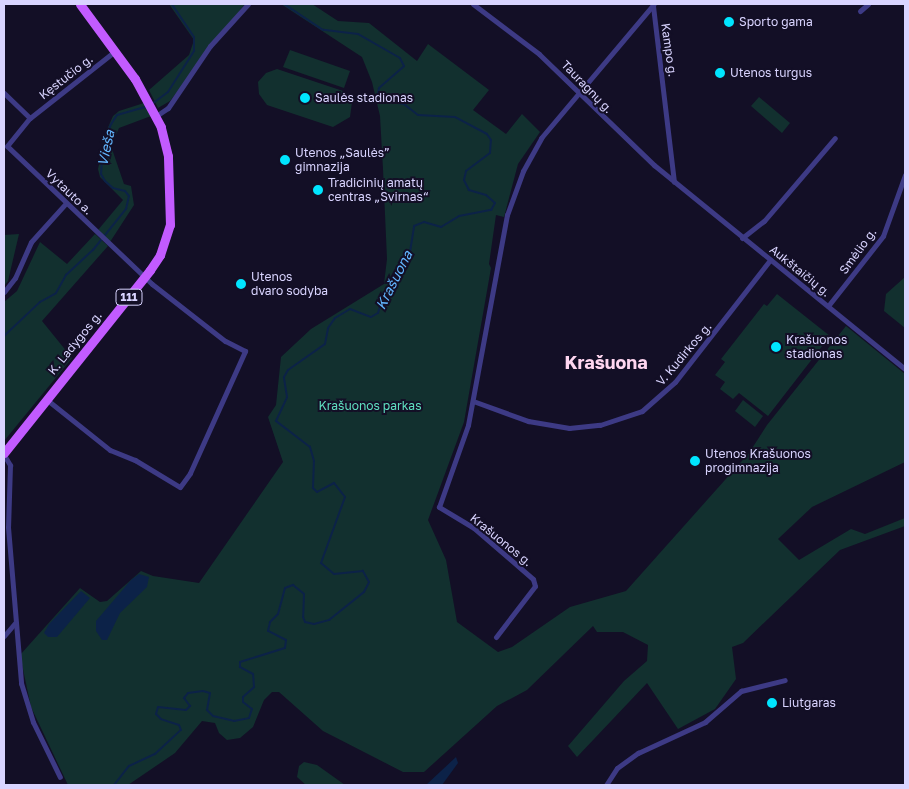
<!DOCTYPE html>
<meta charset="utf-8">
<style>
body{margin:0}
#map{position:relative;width:909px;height:789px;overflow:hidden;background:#130f26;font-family:"Golos Text",sans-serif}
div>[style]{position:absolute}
.green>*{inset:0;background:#12302f}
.water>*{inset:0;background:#0c2248}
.stream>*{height:2px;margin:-1px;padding:0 1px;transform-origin:1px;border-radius:1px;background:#0c2248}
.minor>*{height:5px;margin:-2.5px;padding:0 2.5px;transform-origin:2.5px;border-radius:2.5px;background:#3d3a85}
.primary>*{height:9px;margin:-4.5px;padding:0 4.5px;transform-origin:4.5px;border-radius:4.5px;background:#c25bff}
.dots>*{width:14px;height:14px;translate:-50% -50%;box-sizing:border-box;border:2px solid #130f26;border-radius:50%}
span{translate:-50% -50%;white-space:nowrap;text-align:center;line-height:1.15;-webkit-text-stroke:4px #130f26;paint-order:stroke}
.shield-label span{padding:1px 4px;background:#130f26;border:1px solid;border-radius:4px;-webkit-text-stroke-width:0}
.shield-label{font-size:11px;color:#d9d4ff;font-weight:700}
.poi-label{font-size:12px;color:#d9d4ff}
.left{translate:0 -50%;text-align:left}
.street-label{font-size:12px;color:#d9d4ff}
.park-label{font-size:12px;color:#5fe0c0}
.water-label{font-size:14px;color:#62b6ff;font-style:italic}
.district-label{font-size:18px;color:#ffd6f0;font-weight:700}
.frame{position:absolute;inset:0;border:5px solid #d9d4ff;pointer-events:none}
</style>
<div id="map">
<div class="green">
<div style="clip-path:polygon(169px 4px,245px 4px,170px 101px,158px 108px,149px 90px,189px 55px,194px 40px)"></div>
<div style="clip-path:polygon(281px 4px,312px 4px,338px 21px,369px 23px,417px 61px,428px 44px,489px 90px,473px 110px,506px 134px,522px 114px,540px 132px,518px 164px,504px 217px,496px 215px,489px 264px,491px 268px,464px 422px,428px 520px,446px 560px,457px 622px,498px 652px,512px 647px,570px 607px,626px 591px,749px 453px,767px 425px,846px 326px,905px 374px,905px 462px,812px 507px,778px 539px,799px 560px,851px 529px,865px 534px,905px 518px,905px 526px,840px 550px,743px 643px,732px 647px,736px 679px,715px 709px,678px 729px,647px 683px,577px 757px,568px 746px,624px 681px,647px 661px,648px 645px,623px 632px,597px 632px,593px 626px,527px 690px,497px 706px,424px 772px,403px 772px,323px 731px,279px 692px,272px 692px,264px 700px,253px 727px,240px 738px,227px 740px,219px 733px,215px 723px,202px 721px,175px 753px,128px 785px,68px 785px,31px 707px,20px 655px,80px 588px,100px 602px,107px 601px,141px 571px,153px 576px,199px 583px,283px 462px,268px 417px,276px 405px,281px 357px,311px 329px,384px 284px,387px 259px,383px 169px,380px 116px,372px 82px,362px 57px)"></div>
<div style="clip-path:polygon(290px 50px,350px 71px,344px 88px,283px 67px)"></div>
<div style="clip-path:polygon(277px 69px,343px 91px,352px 102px,350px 117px,333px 127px,267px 105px,259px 94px,258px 82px,266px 73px)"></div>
<div style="clip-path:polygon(759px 97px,790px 123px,782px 133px,751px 106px)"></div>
<div style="clip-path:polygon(144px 103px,151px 116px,119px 128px,111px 146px,124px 184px,131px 186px,134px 205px,110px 242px,98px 230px,123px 200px,100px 177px,98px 169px,106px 132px,113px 116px,119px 111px)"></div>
<div style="clip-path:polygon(19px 234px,8px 281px,4px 286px,4px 235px)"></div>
<div style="clip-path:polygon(95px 234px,108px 246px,42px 321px,72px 358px,4px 441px,4px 302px,17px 291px,40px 242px,67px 264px)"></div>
<div style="clip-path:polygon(905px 277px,905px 328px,884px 311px,886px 294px)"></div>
<div style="clip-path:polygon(777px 294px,830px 336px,768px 416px,739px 393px,733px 399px,720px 389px,725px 382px,715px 375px,725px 362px,721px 359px,764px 304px,767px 306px)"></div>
<div style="clip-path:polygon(743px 400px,763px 416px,755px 427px,735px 411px)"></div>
<div style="clip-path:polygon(304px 762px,317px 765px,345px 785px,306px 785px,297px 777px,299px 766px)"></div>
</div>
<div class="water">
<div style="clip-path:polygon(139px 574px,149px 577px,147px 587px,120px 613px,107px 640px,102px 640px,96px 631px,96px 621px,131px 580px)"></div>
<div style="clip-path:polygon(81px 591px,90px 598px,57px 637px,48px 637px,44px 633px,49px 624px)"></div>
<div style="clip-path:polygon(456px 757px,458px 763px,442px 785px,426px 785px)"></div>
</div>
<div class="stream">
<div style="left:152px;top:104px;width:20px;rotate:-37deg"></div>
<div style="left:168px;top:92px;width:49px;rotate:-57.6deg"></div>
<div style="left:194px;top:51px;width:14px;rotate:-90deg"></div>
<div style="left:194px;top:37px;width:40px;rotate:-124deg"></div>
<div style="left:4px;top:336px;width:50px;rotate:-43.4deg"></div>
<div style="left:40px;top:302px;width:18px;rotate:-29deg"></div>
<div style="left:56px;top:293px;width:21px;rotate:-61deg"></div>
<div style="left:66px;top:275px;width:37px;rotate:-43deg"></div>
<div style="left:93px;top:250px;width:53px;rotate:-51.2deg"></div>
<div style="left:126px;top:209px;width:13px;rotate:-77deg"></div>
<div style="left:129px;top:196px;width:6px;rotate:-129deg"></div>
<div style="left:125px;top:191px;width:12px;rotate:-166deg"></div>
<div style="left:113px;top:188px;width:11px;rotate:-139deg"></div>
<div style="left:105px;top:181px;width:8px;rotate:-120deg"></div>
<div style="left:101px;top:174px;width:15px;rotate:-86deg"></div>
<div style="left:102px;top:159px;width:34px;rotate:-76deg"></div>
<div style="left:110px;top:126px;width:13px;rotate:-58deg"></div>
<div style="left:117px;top:115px;width:32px;rotate:-16deg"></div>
<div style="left:114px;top:785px;width:24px;rotate:-52deg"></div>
<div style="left:129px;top:766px;width:29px;rotate:-25deg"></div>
<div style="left:155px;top:754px;width:35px;rotate:-43deg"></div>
<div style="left:181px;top:730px;width:5px;rotate:-112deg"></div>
<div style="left:179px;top:725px;width:19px;rotate:-162deg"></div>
<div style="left:161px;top:719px;width:7px;rotate:-135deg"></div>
<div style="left:156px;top:714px;width:7px;rotate:-74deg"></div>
<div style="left:158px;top:707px;width:28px;rotate:6deg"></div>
<div style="left:186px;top:710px;width:6px;rotate:-45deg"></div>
<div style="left:190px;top:706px;width:10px;rotate:-127deg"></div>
<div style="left:184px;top:698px;width:6px;rotate:-51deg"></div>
<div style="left:188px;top:693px;width:15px;rotate:-8deg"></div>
<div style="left:203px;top:691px;width:7px;rotate:16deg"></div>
<div style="left:210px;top:693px;width:17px;rotate:100deg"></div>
<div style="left:207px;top:710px;width:8px;rotate:45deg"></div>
<div style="left:213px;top:716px;width:22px;rotate:13deg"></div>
<div style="left:234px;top:721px;width:15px;rotate:-11deg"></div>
<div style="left:249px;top:718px;width:9px;rotate:-72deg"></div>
<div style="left:252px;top:709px;width:11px;rotate:-142deg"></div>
<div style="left:243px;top:702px;width:5px;rotate:-90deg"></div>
<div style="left:243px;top:697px;width:15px;rotate:-42deg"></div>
<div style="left:254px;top:687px;width:13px;rotate:-94deg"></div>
<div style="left:253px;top:674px;width:15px;rotate:-152deg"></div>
<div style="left:240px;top:667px;width:5px;rotate:-90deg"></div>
<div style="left:240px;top:662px;width:47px;rotate:-17.3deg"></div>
<div style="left:285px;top:648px;width:8px;rotate:-83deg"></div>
<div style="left:286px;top:640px;width:20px;rotate:-153deg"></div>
<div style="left:268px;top:631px;width:9px;rotate:-77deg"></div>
<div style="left:270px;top:622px;width:11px;rotate:-45deg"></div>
<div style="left:278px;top:614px;width:27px;rotate:-75deg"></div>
<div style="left:285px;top:588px;width:9px;rotate:-21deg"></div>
<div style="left:293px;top:585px;width:14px;rotate:39deg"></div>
<div style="left:304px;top:594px;width:23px;rotate:92deg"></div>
<div style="left:303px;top:617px;width:5px;rotate:68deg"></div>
<div style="left:305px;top:622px;width:9px;rotate:13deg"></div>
<div style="left:314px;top:624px;width:16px;rotate:-15deg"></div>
<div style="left:329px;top:620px;width:45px;rotate:-38.7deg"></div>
<div style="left:364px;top:592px;width:11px;rotate:-63deg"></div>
<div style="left:369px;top:582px;width:13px;rotate:-119deg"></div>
<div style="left:363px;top:571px;width:29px;rotate:174deg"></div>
<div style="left:334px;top:574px;width:17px;rotate:-140deg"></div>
<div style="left:321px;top:563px;width:70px;rotate:-70deg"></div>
<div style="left:345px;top:497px;width:18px;rotate:-128deg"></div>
<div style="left:334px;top:483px;width:19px;rotate:152deg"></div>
<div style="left:317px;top:492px;width:6px;rotate:-135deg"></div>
<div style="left:313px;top:488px;width:27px;rotate:-88deg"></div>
<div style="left:314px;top:461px;width:15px;rotate:-106deg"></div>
<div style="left:310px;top:447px;width:43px;rotate:-142.6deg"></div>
<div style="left:276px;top:421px;width:26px;rotate:-65deg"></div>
<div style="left:287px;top:397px;width:20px;rotate:-99deg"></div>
<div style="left:284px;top:377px;width:8px;rotate:-60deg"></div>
<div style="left:288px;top:370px;width:45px;rotate:-35.1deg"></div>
<div style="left:325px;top:344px;width:16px;rotate:-79deg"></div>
<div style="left:328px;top:328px;width:12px;rotate:-55deg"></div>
<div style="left:335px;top:318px;width:17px;rotate:-31deg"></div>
<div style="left:350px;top:309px;width:22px;rotate:21deg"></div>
<div style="left:371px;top:317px;width:8px;rotate:-30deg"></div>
<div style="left:378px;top:313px;width:10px;rotate:-73deg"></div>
<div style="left:381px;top:303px;width:59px;rotate:-60.4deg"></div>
<div style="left:410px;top:252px;width:26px;rotate:-81deg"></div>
<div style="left:414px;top:226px;width:11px;rotate:-22deg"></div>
<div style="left:424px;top:222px;width:18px;rotate:16deg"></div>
<div style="left:441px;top:227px;width:21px;rotate:-31deg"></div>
<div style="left:459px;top:216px;width:33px;rotate:-11deg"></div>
<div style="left:491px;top:210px;width:8px;rotate:-60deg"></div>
<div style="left:495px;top:203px;width:12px;rotate:-138deg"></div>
<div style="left:486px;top:195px;width:18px;rotate:-164deg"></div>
<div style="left:469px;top:190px;width:11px;rotate:-117deg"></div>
<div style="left:464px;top:180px;width:9px;rotate:-77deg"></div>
<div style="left:466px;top:171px;width:30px;rotate:-37deg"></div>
<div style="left:490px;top:153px;width:13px;rotate:-86deg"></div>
<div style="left:491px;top:140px;width:7px;rotate:-124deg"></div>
<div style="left:487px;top:134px;width:36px;rotate:-152deg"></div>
<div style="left:455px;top:117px;width:37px;rotate:-177deg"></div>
<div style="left:418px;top:115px;width:18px;rotate:-142deg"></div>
<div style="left:404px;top:104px;width:24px;rotate:-171deg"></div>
<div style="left:380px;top:100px;width:4px;rotate:-135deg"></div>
<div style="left:377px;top:97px;width:9px;rotate:-77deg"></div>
<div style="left:379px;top:88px;width:33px;rotate:-41deg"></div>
<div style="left:404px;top:66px;width:9px;rotate:-117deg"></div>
<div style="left:400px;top:58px;width:48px;rotate:-150.3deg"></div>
<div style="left:358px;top:34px;width:35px;rotate:-173deg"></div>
<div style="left:323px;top:30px;width:47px;rotate:-146.3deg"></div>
</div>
<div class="minor">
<div style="left:473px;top:4px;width:83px;rotate:37.1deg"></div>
<div style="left:539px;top:54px;width:160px;rotate:44deg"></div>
<div style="left:654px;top:165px;width:323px;rotate:39.1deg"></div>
<div style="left:653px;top:6px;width:177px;rotate:83.2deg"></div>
<div style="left:860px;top:11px;width:11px;rotate:-41deg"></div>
<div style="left:4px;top:93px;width:36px;rotate:44deg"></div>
<div style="left:156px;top:116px;width:14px;rotate:-34deg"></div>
<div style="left:168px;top:108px;width:75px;rotate:-55.9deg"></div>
<div style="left:210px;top:46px;width:57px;rotate:-47.9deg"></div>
<div style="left:742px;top:238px;width:28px;rotate:-38deg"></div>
<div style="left:764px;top:221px;width:109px;rotate:-49.5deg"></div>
<div style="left:4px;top:292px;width:18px;rotate:-52deg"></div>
<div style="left:15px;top:278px;width:39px;rotate:-66deg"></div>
<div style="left:31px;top:242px;width:52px;rotate:-48.1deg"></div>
<div style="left:828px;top:306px;width:89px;rotate:-51.8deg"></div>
<div style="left:883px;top:236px;width:65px;rotate:-70.2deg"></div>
<div style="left:46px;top:399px;width:82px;rotate:38.6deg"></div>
<div style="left:110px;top:450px;width:27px;rotate:22deg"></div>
<div style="left:135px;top:460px;width:52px;rotate:31deg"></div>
<div style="left:180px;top:487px;width:17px;rotate:-54deg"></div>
<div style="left:190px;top:473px;width:134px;rotate:-65.7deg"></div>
<div style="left:245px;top:351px;width:22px;rotate:-153deg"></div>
<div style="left:225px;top:341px;width:93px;rotate:-142deg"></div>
<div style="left:152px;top:284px;width:200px;rotate:-136.4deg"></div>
<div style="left:7px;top:146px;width:36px;rotate:-51deg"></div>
<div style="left:30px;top:118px;width:107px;rotate:-38.2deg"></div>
<div style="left:473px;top:401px;width:59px;rotate:20deg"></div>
<div style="left:528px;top:421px;width:42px;rotate:9.7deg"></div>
<div style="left:569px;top:428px;width:31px;rotate:-6deg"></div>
<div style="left:600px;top:425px;width:44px;rotate:-18.4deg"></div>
<div style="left:642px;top:411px;width:44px;rotate:-41.3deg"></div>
<div style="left:675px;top:382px;width:155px;rotate:-52.1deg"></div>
<div style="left:4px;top:455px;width:12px;rotate:59deg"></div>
<div style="left:10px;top:465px;width:62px;rotate:91.8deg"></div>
<div style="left:8px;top:527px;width:157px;rotate:85.2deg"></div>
<div style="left:21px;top:683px;width:41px;rotate:72.9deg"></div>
<div style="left:33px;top:722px;width:61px;rotate:63.9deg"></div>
<div style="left:4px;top:636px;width:16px;rotate:-50deg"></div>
<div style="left:496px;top:637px;width:64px;rotate:-52.6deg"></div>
<div style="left:535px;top:586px;width:7px;rotate:-106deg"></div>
<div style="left:533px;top:579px;width:78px;rotate:-139.2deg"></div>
<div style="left:474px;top:528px;width:41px;rotate:-149deg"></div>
<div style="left:439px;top:507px;width:87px;rotate:-70.5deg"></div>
<div style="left:468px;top:425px;width:214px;rotate:-79.5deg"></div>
<div style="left:507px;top:215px;width:47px;rotate:-70deg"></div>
<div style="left:523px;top:171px;width:38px;rotate:-61deg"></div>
<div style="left:541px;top:138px;width:175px;rotate:-49.9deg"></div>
<div style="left:606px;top:785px;width:20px;rotate:-57deg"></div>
<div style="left:617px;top:768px;width:26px;rotate:-36deg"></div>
<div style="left:638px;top:753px;width:74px;rotate:-24.8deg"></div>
<div style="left:705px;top:722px;width:48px;rotate:-40.7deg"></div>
<div style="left:741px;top:691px;width:45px;rotate:-14deg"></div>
</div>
<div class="primary">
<div style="left:4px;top:453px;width:234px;rotate:-51.4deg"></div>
<div style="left:150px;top:270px;width:18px;rotate:-56deg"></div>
<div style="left:160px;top:255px;width:32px;rotate:-72deg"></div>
<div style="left:170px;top:225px;width:69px;rotate:-91.7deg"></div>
<div style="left:168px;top:156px;width:30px;rotate:-104deg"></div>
<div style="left:161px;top:127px;width:55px;rotate:-118.4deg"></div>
<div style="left:135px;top:79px;width:93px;rotate:-126.3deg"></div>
</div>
<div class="dots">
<div style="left:729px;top:22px;background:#00e5ff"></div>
<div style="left:720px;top:73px;background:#00e5ff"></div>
<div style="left:305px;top:98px;background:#00e5ff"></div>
<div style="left:285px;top:160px;background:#00e5ff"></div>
<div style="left:318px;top:190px;background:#00e5ff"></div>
<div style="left:241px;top:284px;background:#00e5ff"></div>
<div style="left:776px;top:347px;background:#00e5ff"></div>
<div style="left:695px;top:461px;background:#00e5ff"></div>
<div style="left:772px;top:703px;background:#00e5ff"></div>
</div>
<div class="shield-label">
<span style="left:129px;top:297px">111</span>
</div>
<div class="poi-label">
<span class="left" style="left:739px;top:22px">Sporto gama</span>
<span class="left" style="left:730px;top:73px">Utenos turgus</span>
<span class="left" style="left:315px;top:98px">Saulės stadionas</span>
<span class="left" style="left:295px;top:160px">Utenos „Saulės”<br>gimnazija</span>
<span class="left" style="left:328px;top:190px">Tradicinių amatų<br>centras „Svirnas“</span>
<span class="left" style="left:251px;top:284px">Utenos<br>dvaro sodyba</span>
<span class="left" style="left:786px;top:347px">Krašuonos<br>stadionas</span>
<span class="left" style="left:705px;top:461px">Utenos Krašuonos<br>progimnazija</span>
<span class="left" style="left:782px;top:703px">Liutgaras</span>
</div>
<div class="street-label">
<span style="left:669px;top:50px;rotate:82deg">Kampo g.</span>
<span style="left:66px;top:77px;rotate:-38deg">Kęstučio g.</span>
<span style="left:587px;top:87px;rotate:46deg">Tauragnų g.</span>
<span style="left:69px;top:192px;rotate:44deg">Vytauto a.</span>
<span style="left:858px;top:251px;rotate:-54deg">Smėlio g.</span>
<span style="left:800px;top:271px;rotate:39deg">Aukštaičių g.</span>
<span style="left:75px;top:343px;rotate:-51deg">K. Ladygos g.</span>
<span style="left:684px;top:354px;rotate:-50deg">V. Kudirkos g.</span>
<span style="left:501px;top:540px;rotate:39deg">Krašuonos g.</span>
</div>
<div class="park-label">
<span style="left:370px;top:406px">Krašuonos parkas</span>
</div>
<div class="water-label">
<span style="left:106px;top:148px;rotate:-78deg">Vieša</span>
<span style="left:394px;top:280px;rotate:-63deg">Krašuona</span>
</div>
<div class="district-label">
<span style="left:606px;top:362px">Krašuona</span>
</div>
<div class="frame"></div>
</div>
